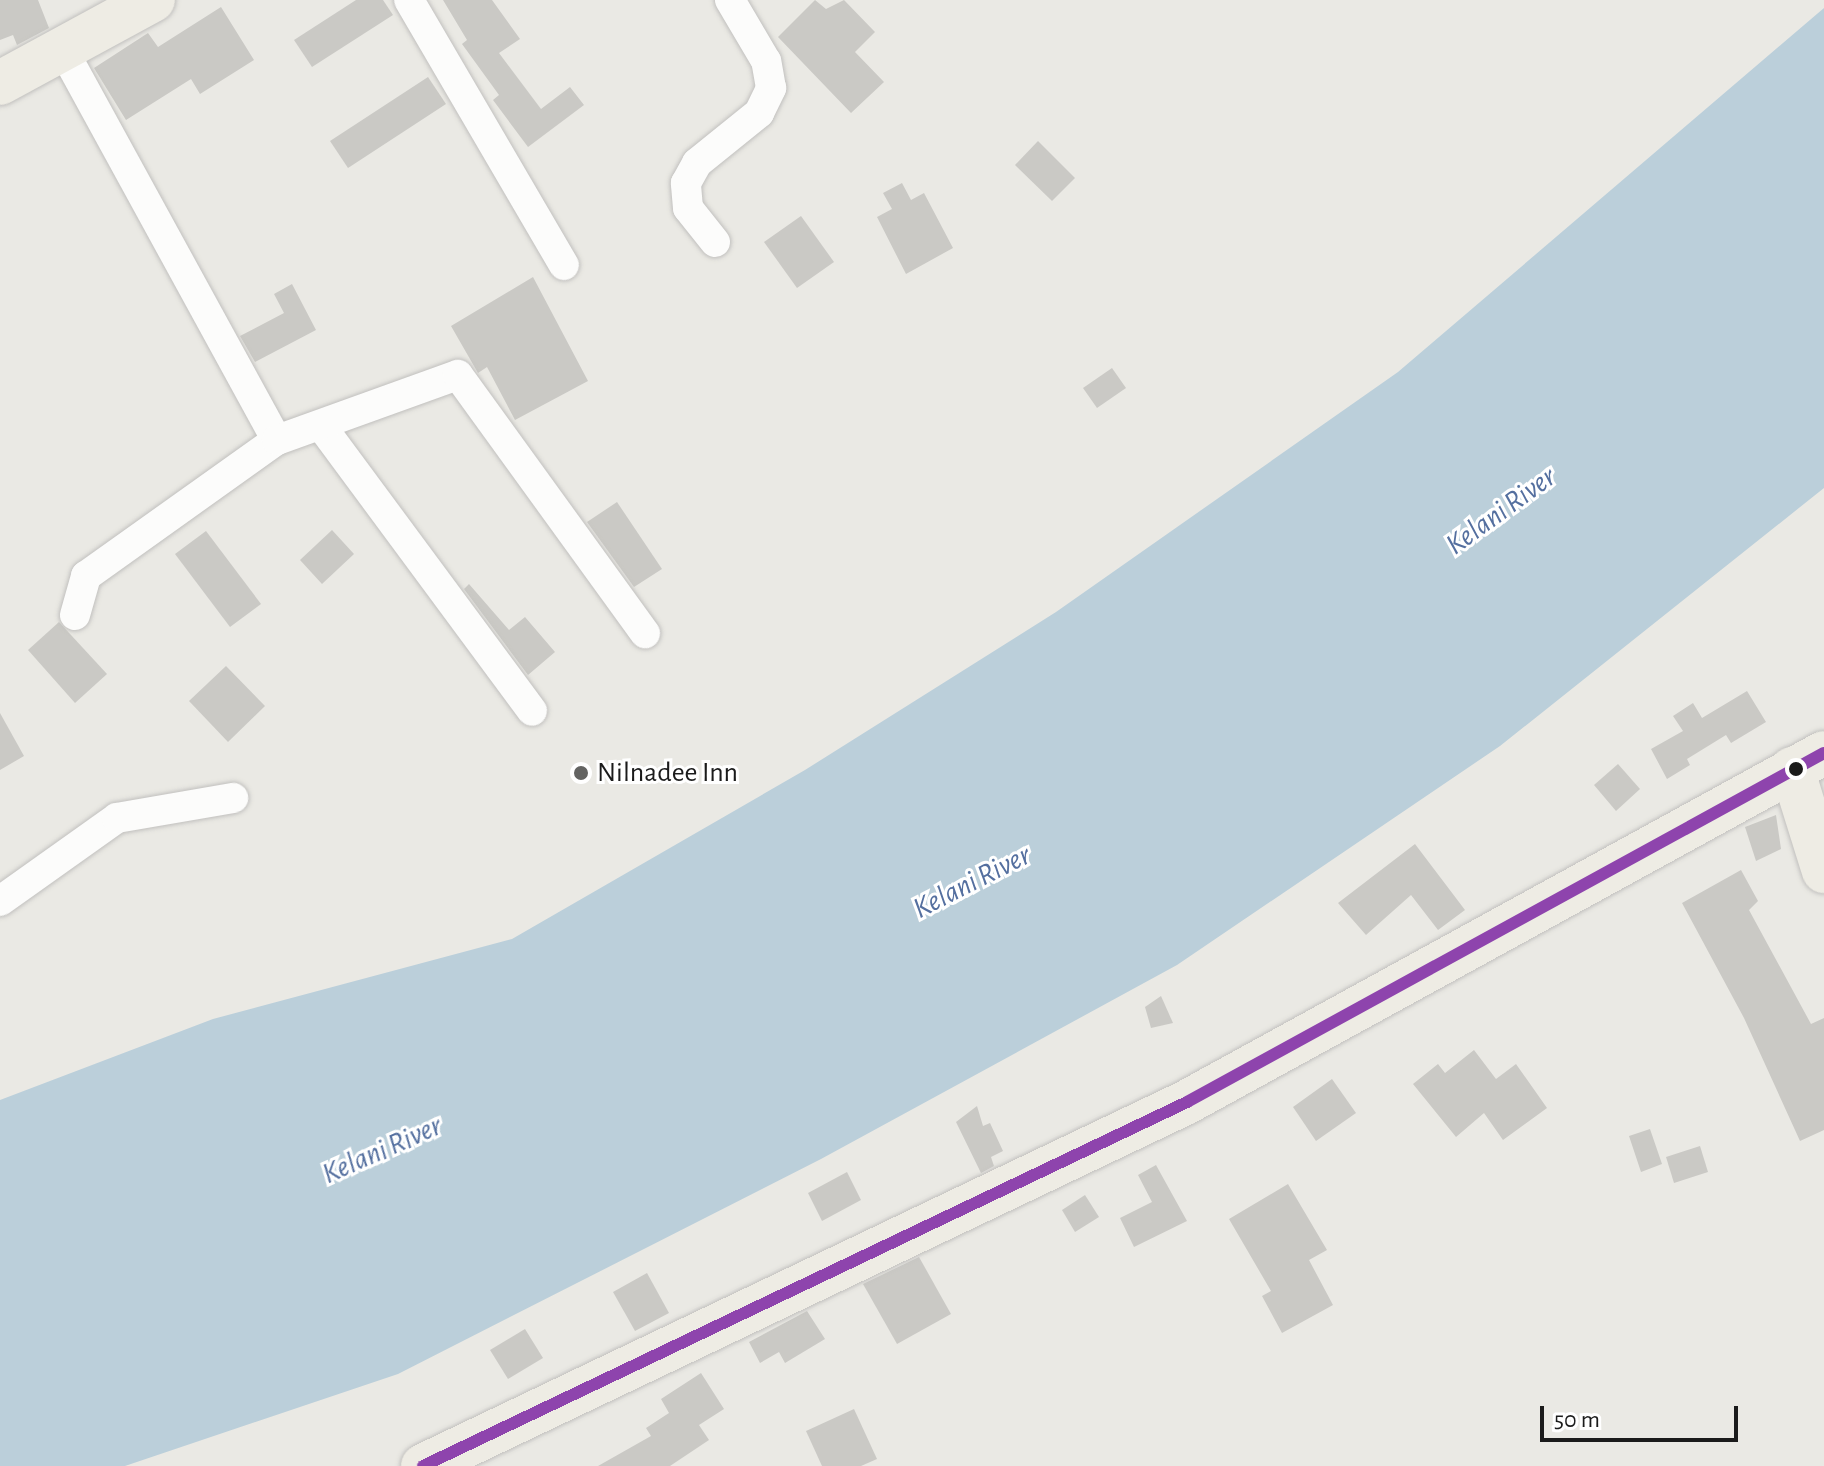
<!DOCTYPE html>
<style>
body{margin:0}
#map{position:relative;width:1824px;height:1466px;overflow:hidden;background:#eae9e4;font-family:"Alegreya Sans",sans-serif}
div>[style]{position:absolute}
.water>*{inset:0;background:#bbcfda}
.building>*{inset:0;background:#cac9c5}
.roads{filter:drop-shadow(0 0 2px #c1c0be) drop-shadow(0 0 2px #c1c0be)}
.street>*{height:30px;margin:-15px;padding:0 15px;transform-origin:15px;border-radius:15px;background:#fcfcfb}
.primary>*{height:44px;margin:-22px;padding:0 22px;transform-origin:22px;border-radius:22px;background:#eeece4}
.bus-1>*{height:12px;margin:-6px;padding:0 6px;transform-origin:6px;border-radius:6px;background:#8e44ad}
.dots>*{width:22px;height:22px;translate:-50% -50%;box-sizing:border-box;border:4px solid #fff;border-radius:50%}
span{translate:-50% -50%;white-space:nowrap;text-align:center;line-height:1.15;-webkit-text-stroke:6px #fff;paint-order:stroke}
.poi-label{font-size:28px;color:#1b1b1b}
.left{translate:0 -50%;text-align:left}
.water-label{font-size:30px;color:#546f9f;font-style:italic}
.scale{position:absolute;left:1540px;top:1406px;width:198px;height:36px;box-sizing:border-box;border:4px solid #1b1b1b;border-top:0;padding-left:10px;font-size:24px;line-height:28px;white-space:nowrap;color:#1b1b1b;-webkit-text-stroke:6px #fff;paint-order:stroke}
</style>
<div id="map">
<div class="water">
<div style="clip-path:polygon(1824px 8px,1824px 488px,1500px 746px,1177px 965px,821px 1159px,398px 1374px,125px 1466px,0 1466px,0 1100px,213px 1019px,512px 939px,805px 770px,1056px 612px,1398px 372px)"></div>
</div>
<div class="building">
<div style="clip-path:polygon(0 0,38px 0,49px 28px,17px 45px,13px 35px,0 40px)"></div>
<div style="clip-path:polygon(356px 0,383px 0,393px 15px,312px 67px,294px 40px)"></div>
<div style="clip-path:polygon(443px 0,492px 0,520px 39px,499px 53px,541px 109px,570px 87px,584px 105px,528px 147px,493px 100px,499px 95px,462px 44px,467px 40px)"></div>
<div style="clip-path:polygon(815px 0,826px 9px,844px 0,875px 32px,855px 52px,884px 82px,851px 113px,778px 37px)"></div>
<div style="clip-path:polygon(221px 7px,254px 60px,200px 94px,191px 79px,126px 120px,94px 68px,148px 33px,158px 47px)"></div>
<div style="clip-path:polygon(428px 77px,446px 104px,348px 168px,330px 141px)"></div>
<div style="clip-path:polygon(1038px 141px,1075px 178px,1052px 201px,1015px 165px)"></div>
<div style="clip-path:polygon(902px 183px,911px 200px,924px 193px,953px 248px,906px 274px,877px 217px,892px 209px,883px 193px)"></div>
<div style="clip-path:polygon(801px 216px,834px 262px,797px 288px,764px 242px)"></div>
<div style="clip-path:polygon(533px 277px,588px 381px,515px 420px,487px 367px,478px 373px,451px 326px)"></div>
<div style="clip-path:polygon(292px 284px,316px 330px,255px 362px,240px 336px,284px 313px,274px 294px)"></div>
<div style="clip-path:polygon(1112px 368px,1126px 388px,1097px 408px,1083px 388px)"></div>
<div style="clip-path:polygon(617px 502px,662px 569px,634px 587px,587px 522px)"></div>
<div style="clip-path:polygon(332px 530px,354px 554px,322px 584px,300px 560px)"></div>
<div style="clip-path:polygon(206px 531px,261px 604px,230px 627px,175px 554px)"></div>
<div style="clip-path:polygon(469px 584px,509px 630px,525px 617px,555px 652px,528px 675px,464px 589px)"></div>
<div style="clip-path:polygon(59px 622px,107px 674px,75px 703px,28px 650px)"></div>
<div style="clip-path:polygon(226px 666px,265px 706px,228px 742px,189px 701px)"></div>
<div style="clip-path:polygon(1747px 691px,1766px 722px,1731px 743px,1726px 735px,1687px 759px,1690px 765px,1667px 779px,1651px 749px,1683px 731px,1673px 716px,1693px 703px,1702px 718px)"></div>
<div style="clip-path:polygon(0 713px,24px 756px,0 770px)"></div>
<div style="clip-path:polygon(1618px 764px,1640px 789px,1616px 811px,1594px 785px)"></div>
<div style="clip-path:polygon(1776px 815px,1781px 849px,1756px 861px,1745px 827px)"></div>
<div style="clip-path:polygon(1415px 844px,1465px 910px,1438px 930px,1411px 895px,1366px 935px,1338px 903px)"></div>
<div style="clip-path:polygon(1741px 870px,1758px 901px,1749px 910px,1811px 1024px,1824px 1018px,1824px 1130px,1800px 1141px,1744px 1018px,1682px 903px)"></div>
<div style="clip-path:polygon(1161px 996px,1173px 1023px,1151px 1028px,1145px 1007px)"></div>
<div style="clip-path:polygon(1474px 1050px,1496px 1079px,1516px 1064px,1547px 1108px,1503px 1140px,1484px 1113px,1456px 1137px,1413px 1084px,1438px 1064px,1445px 1073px)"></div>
<div style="clip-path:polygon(1332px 1079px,1356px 1113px,1316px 1141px,1293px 1107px)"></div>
<div style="clip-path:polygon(977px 1106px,983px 1126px,990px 1123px,1003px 1151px,991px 1157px,994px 1166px,981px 1173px,956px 1122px)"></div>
<div style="clip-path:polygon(1650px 1129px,1662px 1164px,1641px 1172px,1629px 1136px)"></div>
<div style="clip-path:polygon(1700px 1146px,1708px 1172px,1674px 1183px,1666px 1157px)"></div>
<div style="clip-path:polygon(1156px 1165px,1187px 1221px,1134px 1247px,1120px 1218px,1152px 1202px,1138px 1175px)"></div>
<div style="clip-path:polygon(847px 1172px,861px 1200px,822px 1221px,808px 1193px)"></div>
<div style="clip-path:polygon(1288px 1184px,1327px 1250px,1309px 1260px,1333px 1305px,1282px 1333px,1262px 1296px,1271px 1291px,1229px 1219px)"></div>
<div style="clip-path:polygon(1085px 1195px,1099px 1217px,1075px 1232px,1062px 1210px)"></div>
<div style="clip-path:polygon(919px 1257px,951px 1314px,897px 1344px,863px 1284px)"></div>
<div style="clip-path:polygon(647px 1273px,669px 1313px,635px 1331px,613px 1292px)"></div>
<div style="clip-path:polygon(807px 1311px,825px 1339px,785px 1363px,779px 1352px,760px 1363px,749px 1342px)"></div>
<div style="clip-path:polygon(525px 1329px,543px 1358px,508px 1379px,490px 1350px)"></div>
<div style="clip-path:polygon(701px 1373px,724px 1409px,699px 1425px,709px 1440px,670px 1466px,598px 1466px,651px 1436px,646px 1428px,669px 1413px,661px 1399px)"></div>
<div style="clip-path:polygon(854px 1409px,877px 1459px,861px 1466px,822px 1466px,806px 1431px)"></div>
</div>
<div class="roads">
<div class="street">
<div style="left:409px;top:0;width:307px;rotate:59.7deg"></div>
<div style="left:62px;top:48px;width:447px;rotate:61.3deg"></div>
<div style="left:715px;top:242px;width:43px;rotate:-128.5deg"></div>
<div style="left:688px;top:208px;width:25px;rotate:-95deg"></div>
<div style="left:686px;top:183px;width:23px;rotate:-61deg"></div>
<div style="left:697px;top:163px;width:80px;rotate:-38.9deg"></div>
<div style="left:759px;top:113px;width:28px;rotate:-64deg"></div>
<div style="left:771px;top:88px;width:27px;rotate:-100deg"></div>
<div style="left:766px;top:61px;width:71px;rotate:-120.5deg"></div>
<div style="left:322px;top:427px;width:353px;rotate:53.5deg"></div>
<div style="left:75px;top:615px;width:41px;rotate:-74.2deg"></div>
<div style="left:86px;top:576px;width:234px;rotate:-35.5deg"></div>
<div style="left:277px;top:440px;width:192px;rotate:-19.8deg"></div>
<div style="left:458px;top:375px;width:319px;rotate:54.1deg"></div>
<div style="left:0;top:901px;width:143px;rotate:-35.4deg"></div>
<div style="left:117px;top:818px;width:118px;rotate:-9.8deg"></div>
</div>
<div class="primary">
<div style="left:0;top:83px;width:174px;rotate:-28.5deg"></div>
<div style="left:1792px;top:769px;width:107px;rotate:72.6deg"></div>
<div style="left:423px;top:1466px;width:846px;rotate:-25.47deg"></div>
<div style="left:1187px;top:1102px;width:726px;rotate:-28.72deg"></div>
</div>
</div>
<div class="bus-1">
<div style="left:423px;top:1466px;width:846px;rotate:-25.47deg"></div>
<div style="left:1187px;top:1102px;width:726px;rotate:-28.72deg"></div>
</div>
<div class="dots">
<div style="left:1796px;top:769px;background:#1b1b1b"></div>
<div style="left:581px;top:773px;background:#636361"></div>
</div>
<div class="poi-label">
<span class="left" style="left:597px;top:773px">Nilnadee Inn</span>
</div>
<div class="water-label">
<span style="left:1501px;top:511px;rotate:-36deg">Kelani River</span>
<span style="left:972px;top:882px;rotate:-27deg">Kelani River</span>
<span style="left:382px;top:1150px;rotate:-24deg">Kelani River</span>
</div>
<div class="scale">50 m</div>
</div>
